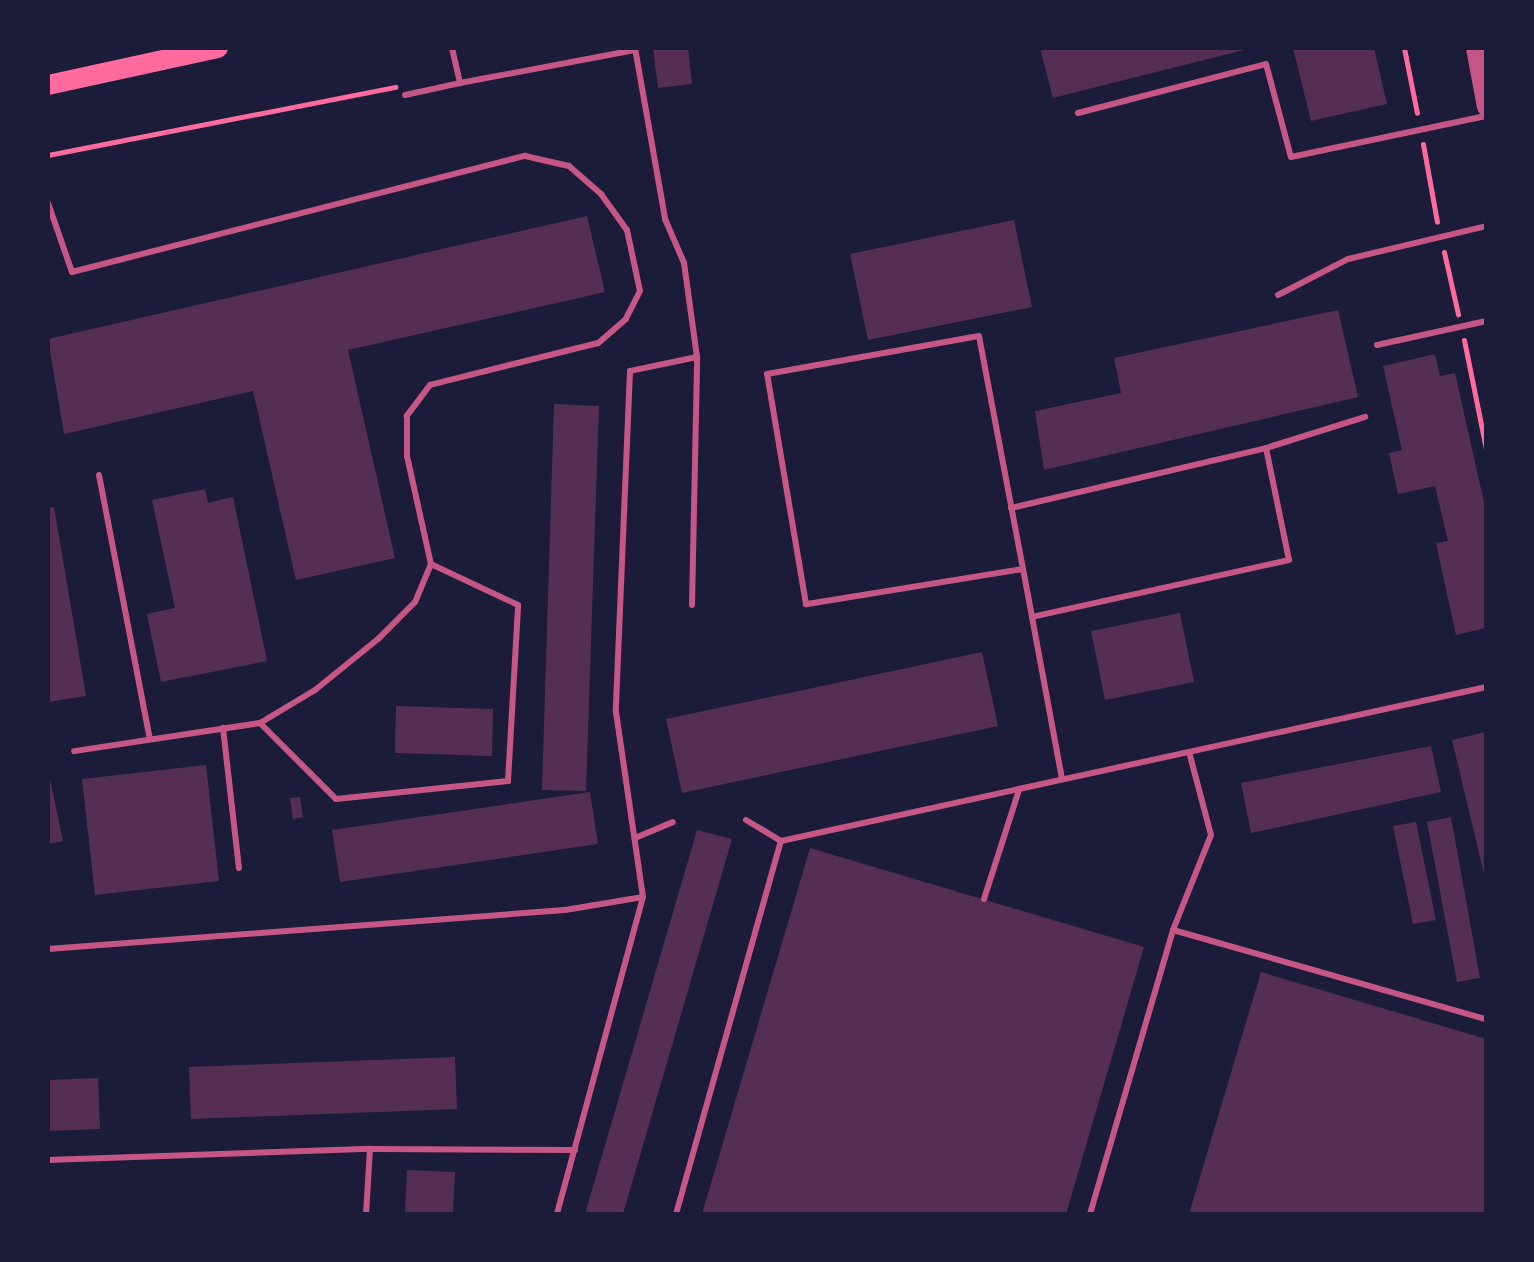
<!DOCTYPE html>
<style>
body{margin:0}
#map{position:relative;width:1534px;height:1262px;overflow:hidden;background:#1b1b3a;font-family:"Golos Text",sans-serif}
div>[style]{position:absolute}
.building>*{inset:0;background:#542f53}
.path>*{height:5px;margin:-2.5px;padding:0 2.5px;transform-origin:2.5px;border-radius:2.5px;background:#ff6b9d}
.service>*{height:6px;margin:-3px;padding:0 3px;transform-origin:3px;border-radius:3px;background:#c65784}
.tertiary>*{height:18px;margin:-9px;padding:0 9px;transform-origin:9px;border-radius:9px;background:#c65784}
.secondary>*{height:20px;margin:-10px;padding:0 10px;transform-origin:10px;border-radius:10px;background:#ff6b9d}
span{translate:-50% -50%;white-space:nowrap;text-align:center;line-height:1.15;-webkit-text-stroke:10px #1b1b3a;paint-order:stroke}
.frame{position:absolute;inset:0;border:50px solid #1b1b3a;pointer-events:none}
</style>
<div id="map">
<div class="building">
<div style="clip-path:polygon(653px 48px,688px 48px,692px 84px,658px 88px)"></div>
<div style="clip-path:polygon(1040px 48px,1248px 48px,1248px 49px,1053px 98px)"></div>
<div style="clip-path:polygon(1293px 48px,1374px 48px,1387px 104px,1311px 121px)"></div>
<div style="clip-path:polygon(587px 216px,605px 292px,348px 350px,395px 558px,296px 580px,253px 391px,64px 434px,48px 339px)"></div>
<div style="clip-path:polygon(1014px 220px,1032px 307px,868px 340px,850px 254px)"></div>
<div style="clip-path:polygon(1338px 310px,1358px 397px,1044px 470px,1035px 411px,1121px 393px,1114px 358px)"></div>
<div style="clip-path:polygon(1435px 354px,1440px 376px,1455px 373px,1486px 511px,1486px 628px,1456px 635px,1436px 543px,1448px 541px,1435px 486px,1398px 494px,1389px 453px,1402px 450px,1383px 366px)"></div>
<div style="clip-path:polygon(554px 404px,599px 406px,586px 791px,542px 790px)"></div>
<div style="clip-path:polygon(205px 489px,208px 503px,233px 497px,267px 661px,161px 682px,147px 614px,175px 608px,152px 500px)"></div>
<div style="clip-path:polygon(54px 507px,86px 696px,48px 702px,48px 508px)"></div>
<div style="clip-path:polygon(1180px 613px,1194px 682px,1105px 700px,1091px 631px)"></div>
<div style="clip-path:polygon(982px 652px,998px 726px,682px 793px,666px 719px)"></div>
<div style="clip-path:polygon(396px 706px,493px 709px,492px 756px,395px 753px)"></div>
<div style="clip-path:polygon(1486px 732px,1486px 877px,1485px 878px,1452px 740px)"></div>
<div style="clip-path:polygon(1431px 746px,1441px 792px,1251px 833px,1241px 783px)"></div>
<div style="clip-path:polygon(206px 765px,219px 881px,95px 895px,82px 779px)"></div>
<div style="clip-path:polygon(48px 770px,63px 841px,48px 844px)"></div>
<div style="clip-path:polygon(590px 792px,598px 844px,340px 882px,332px 830px)"></div>
<div style="clip-path:polygon(300px 797px,303px 817px,293px 819px,290px 798px)"></div>
<div style="clip-path:polygon(1451px 817px,1480px 978px,1457px 982px,1427px 822px)"></div>
<div style="clip-path:polygon(1416px 822px,1436px 920px,1413px 924px,1393px 826px)"></div>
<div style="clip-path:polygon(697px 830px,732px 839px,623px 1214px,585px 1214px)"></div>
<div style="clip-path:polygon(810px 848px,1144px 947px,1066px 1214px,702px 1214px)"></div>
<div style="clip-path:polygon(1261px 972px,1486px 1039px,1486px 1214px,1189px 1214px)"></div>
<div style="clip-path:polygon(455px 1057px,457px 1109px,191px 1119px,189px 1067px)"></div>
<div style="clip-path:polygon(98px 1078px,100px 1129px,48px 1131px,48px 1080px)"></div>
<div style="clip-path:polygon(407px 1170px,455px 1172px,453px 1214px,405px 1214px)"></div>
</div>
<div class="path">
<div style="left:1404px;top:48px;width:66px;rotate:78.7deg"></div>
<div style="left:1423px;top:144px;width:79px;rotate:79.8deg"></div>
<div style="left:48px;top:155px;width:354px;rotate:-11.1deg"></div>
<div style="left:1444px;top:252px;width:64px;rotate:77.3deg"></div>
<div style="left:1464px;top:340px;width:111px;rotate:78.6deg"></div>
</div>
<div class="service">
<div style="left:452px;top:48px;width:36px;rotate:77deg"></div>
<div style="left:460px;top:83px;width:178px;rotate:-10.7deg"></div>
<div style="left:635px;top:48px;width:174px;rotate:80deg"></div>
<div style="left:665px;top:219px;width:48px;rotate:66.6deg"></div>
<div style="left:684px;top:263px;width:95px;rotate:82.1deg"></div>
<div style="left:697px;top:357px;width:68px;rotate:168.2deg"></div>
<div style="left:630px;top:371px;width:341px;rotate:92.4deg"></div>
<div style="left:616px;top:712px;width:186px;rotate:81.7deg"></div>
<div style="left:405px;top:95px;width:56px;rotate:-12.3deg"></div>
<div style="left:1078px;top:113px;width:194px;rotate:-14.6deg"></div>
<div style="left:1266px;top:64px;width:96px;rotate:75deg"></div>
<div style="left:1291px;top:157px;width:199px;rotate:-11.9deg"></div>
<div style="left:48px;top:203px;width:73px;rotate:70.8deg"></div>
<div style="left:72px;top:272px;width:468px;rotate:-14.4deg"></div>
<div style="left:525px;top:156px;width:45px;rotate:12.8deg"></div>
<div style="left:569px;top:166px;width:43px;rotate:41.2deg"></div>
<div style="left:601px;top:194px;width:44px;rotate:54.2deg"></div>
<div style="left:627px;top:230px;width:62px;rotate:78deg"></div>
<div style="left:640px;top:291px;width:31px;rotate:117deg"></div>
<div style="left:626px;top:319px;width:37px;rotate:139deg"></div>
<div style="left:598px;top:343px;width:173px;rotate:166deg"></div>
<div style="left:430px;top:385px;width:39px;rotate:127deg"></div>
<div style="left:407px;top:416px;width:40px;rotate:90deg"></div>
<div style="left:407px;top:456px;width:111px;rotate:77.5deg"></div>
<div style="left:431px;top:564px;width:41px;rotate:112.8deg"></div>
<div style="left:415px;top:602px;width:52px;rotate:135deg"></div>
<div style="left:378px;top:639px;width:81px;rotate:141deg"></div>
<div style="left:315px;top:690px;width:64px;rotate:149deg"></div>
<div style="left:260px;top:723px;width:188px;rotate:171.4deg"></div>
<div style="left:1278px;top:295px;width:79px;rotate:-27.2deg"></div>
<div style="left:1348px;top:259px;width:142px;rotate:-13.4deg"></div>
<div style="left:1377px;top:345px;width:112px;rotate:-12.4deg"></div>
<div style="left:1266px;top:448px;width:104px;rotate:-17.4deg"></div>
<div style="left:99px;top:475px;width:269px;rotate:79.1deg"></div>
<div style="left:1011px;top:508px;width:262px;rotate:-13.2deg"></div>
<div style="left:1266px;top:448px;width:114px;rotate:78.4deg"></div>
<div style="left:1289px;top:560px;width:263px;rotate:167.5deg"></div>
<div style="left:1023px;top:569px;width:220px;rotate:170.8deg"></div>
<div style="left:806px;top:604px;width:233px;rotate:-99.6deg"></div>
<div style="left:767px;top:374px;width:215px;rotate:-10.2deg"></div>
<div style="left:979px;top:336px;width:286px;rotate:79.3deg"></div>
<div style="left:1032px;top:617px;width:165px;rotate:79.5deg"></div>
<div style="left:692px;top:605px;width:248px;rotate:-88.8deg"></div>
<div style="left:260px;top:723px;width:107px;rotate:45deg"></div>
<div style="left:336px;top:799px;width:173px;rotate:-6deg"></div>
<div style="left:508px;top:781px;width:176px;rotate:-86.7deg"></div>
<div style="left:518px;top:605px;width:96px;rotate:-154.8deg"></div>
<div style="left:223px;top:728px;width:141px;rotate:83.5deg"></div>
<div style="left:746px;top:820px;width:41px;rotate:31deg"></div>
<div style="left:781px;top:841px;width:722px;rotate:-12.32deg"></div>
<div style="left:635px;top:838px;width:41px;rotate:-22.8deg"></div>
<div style="left:984px;top:899px;width:114px;rotate:-72.2deg"></div>
<div style="left:1173px;top:930px;width:102px;rotate:-68.2deg"></div>
<div style="left:1211px;top:835px;width:86px;rotate:-104.8deg"></div>
<div style="left:48px;top:949px;width:518px;rotate:-4.31deg"></div>
<div style="left:565px;top:910px;width:79px;rotate:-9.5deg"></div>
<div style="left:643px;top:897px;width:328px;rotate:105.2deg"></div>
<div style="left:370px;top:1149px;width:205px;rotate:0.3deg"></div>
<div style="left:48px;top:1160px;width:322px;rotate:-2deg"></div>
<div style="left:370px;top:1149px;width:65px;rotate:93.5deg"></div>
<div style="left:676px;top:1214px;width:387px;rotate:-74.3deg"></div>
<div style="left:1090px;top:1214px;width:296px;rotate:-73.7deg"></div>
<div style="left:1173px;top:930px;width:325px;rotate:15.9deg"></div>
</div>
<div class="tertiary">
<div style="left:1475px;top:48px;width:60px;rotate:79.4deg"></div>
</div>
<div class="secondary">
<div style="left:48px;top:85px;width:174px;rotate:-12.3deg"></div>
</div>
<div class="frame"></div>
</div>
